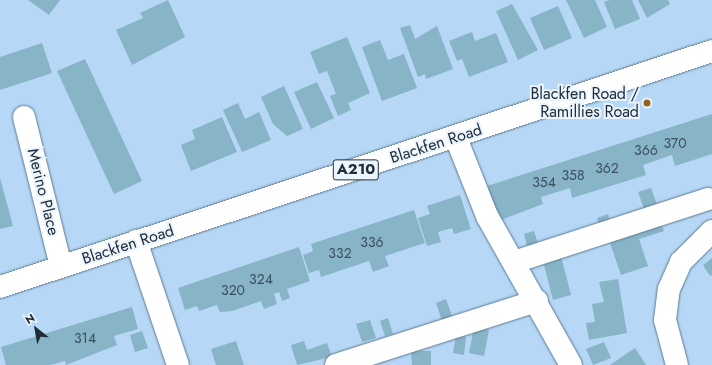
<!DOCTYPE html>
<style>
body{margin:0}
#map{position:relative;width:712px;height:365px;overflow:hidden;background:#b6d7f5;font-family:Jost,sans-serif}
div>[style]{position:absolute}
.building>*{inset:0;background:#88b4c8}
.roads{filter:drop-shadow(0 0 1px #5d7b96) drop-shadow(0 0 1px #5d7b96)}
.minor>*{height:22px;margin:-11px;padding:0 11px;transform-origin:11px;border-radius:11px;background:#fff}
.major>*{height:22px;margin:-11px;padding:0 11px;transform-origin:11px;border-radius:11px;background:#fff}
.dots>*{width:11px;height:11px;translate:-50% -50%;box-sizing:border-box;border:2px solid #ebf5fe;border-radius:50%}
span{translate:-50% -50%;white-space:nowrap;text-align:center;line-height:1.15;-webkit-text-stroke:4px #ebf5fe;paint-order:stroke}
.number-label{font-size:14px;color:#3b4f5d}
.number-label span{-webkit-text-stroke-width:0}
.shield-label span{padding:1px 3px;background:#ebf5fe;border:1px solid;border-radius:3px;-webkit-text-stroke-width:0}
.shield-label{font-size:15px;color:#212d39;font-weight:700}
.poi-label{font-size:16px;color:#212d39}
.right{translate:-100% -50%;text-align:right}
.street-label{font-size:16px;color:#212d39}
.north{position:absolute;left:16px;top:309px;width:40px;height:40px;-webkit-text-stroke:3px #ebf5fe;paint-order:stroke;rotate:329deg;font-size:11px;font-weight:700;line-height:16px;text-align:center;color:#212d39}
.north::after{content:'';display:block;margin:auto;width:14px;height:18px;background:#212d39;clip-path:polygon(50% 0,100% 100%,50% 72%,0 100%)}
</style>
<div id="map">
<div class="building">
<div style="clip-path:polygon(28px 0,60px 0,49px 15px)"></div>
<div style="clip-path:polygon(168px 0,185px 37px,132px 65px,116px 30px,143px 18px,140px 13px)"></div>
<div style="clip-path:polygon(566px 0,595px 0,607px 27px,584px 38px)"></div>
<div style="clip-path:polygon(610px 0,632px 0,640px 19px,615px 29px,604px 2px)"></div>
<div style="clip-path:polygon(638px 0,668px 0,670px 4px,647px 18px)"></div>
<div style="clip-path:polygon(512px 4px,538px 50px,518px 60px,496px 11px)"></div>
<div style="clip-path:polygon(558px 6px,572px 38px,544px 50px,530px 18px)"></div>
<div style="clip-path:polygon(410px 25px,415px 39px,437px 26px,453px 69px,426px 79px,425px 74px,418px 77px,400px 28px)"></div>
<div style="clip-path:polygon(472px 32px,475px 41px,496px 33px,508px 62px,469px 77px,462px 59px,457px 61px,449px 41px)"></div>
<div style="clip-path:polygon(347px 37px,370px 93px,348px 103px,351px 110px,338px 116px,330px 96px,336px 94px,327px 71px,319px 74px,310px 52px)"></div>
<div style="clip-path:polygon(380px 40px,388px 60px,404px 54px,417px 88px,382px 101px,362px 47px)"></div>
<div style="clip-path:polygon(42px 43px,52px 73px,0 90px,0 57px)"></div>
<div style="clip-path:polygon(85px 59px,142px 181px,114px 194px,57px 71px)"></div>
<div style="clip-path:polygon(317px 82px,334px 118px,311px 129px,294px 92px)"></div>
<div style="clip-path:polygon(284px 86px,303px 129px,287px 136px,273px 124px,261px 97px)"></div>
<div style="clip-path:polygon(238px 103px,245px 119px,259px 112px,271px 140px,242px 152px,223px 110px)"></div>
<div style="clip-path:polygon(712px 114px,712px 154px,675px 166px,672px 155px,643px 165px,646px 175px,572px 198px,570px 188px,541px 197px,543px 204px,501px 220px,494px 209px,487px 186px)"></div>
<div style="clip-path:polygon(222px 117px,237px 152px,191px 171px,181px 145px,195px 139px,192px 130px)"></div>
<div style="clip-path:polygon(0 178px,13px 226px,0 229px)"></div>
<div style="clip-path:polygon(651px 188px,659px 210px,646px 214px,638px 192px)"></div>
<div style="clip-path:polygon(460px 195px,471px 229px,454px 234px,452px 228px,438px 232px,441px 242px,427px 246px,418px 218px,430px 214px,427px 206px)"></div>
<div style="clip-path:polygon(414px 210px,425px 243px,385px 256px,389px 266px,373px 272px,369px 261px,321px 277px,319px 270px,309px 273px,303px 255px,313px 251px,311px 244px)"></div>
<div style="clip-path:polygon(608px 214px,611px 225px,600px 229px,597px 218px)"></div>
<div style="clip-path:polygon(661px 223px,664px 231px,639px 239px,648px 266px,621px 275px,609px 240px)"></div>
<div style="clip-path:polygon(534px 231px,539px 247px,528px 250px,524px 234px)"></div>
<div style="clip-path:polygon(299px 247px,310px 281px,287px 289px,290px 298px,282px 301px,279px 292px,274px 294px,277px 304px,264px 309px,261px 301px,232px 311px,220px 312px,217px 305px,199px 311px,197px 306px,185px 310px,178px 288px)"></div>
<div style="clip-path:polygon(561px 256px,571px 295px,553px 300px,543px 261px)"></div>
<div style="clip-path:polygon(712px 258px,712px 275px,710px 276px,703px 265px)"></div>
<div style="clip-path:polygon(618px 279px,627px 333px,589px 340px,586px 323px,595px 322px,592px 304px,604px 302px,599px 282px)"></div>
<div style="clip-path:polygon(446px 299px,452px 316px,443px 324px,436px 303px)"></div>
<div style="clip-path:polygon(132px 307px,138px 329px,114px 336px,117px 345px,66px 365px,65px 361px,50px 365px,6px 365px,1px 347px)"></div>
<div style="clip-path:polygon(388px 318px,393px 334px,385px 336px,380px 321px)"></div>
<div style="clip-path:polygon(370px 320px,376px 338px,362px 342px,356px 324px)"></div>
<div style="clip-path:polygon(474px 327px,489px 330px,484px 356px,469px 353px)"></div>
<div style="clip-path:polygon(142px 331px,148px 348px,135px 352px,130px 335px)"></div>
<div style="clip-path:polygon(456px 335px,466px 337px,464px 355px,453px 353px)"></div>
<div style="clip-path:polygon(236px 341px,244px 365px,216px 365px,211px 349px)"></div>
<div style="clip-path:polygon(304px 341px,307px 350px,327px 343px,332px 357px,297px 365px,291px 345px)"></div>
<div style="clip-path:polygon(604px 342px,611px 358px,593px 365px,586px 349px)"></div>
<div style="clip-path:polygon(635px 348px,646px 365px,610px 365px)"></div>
<div style="clip-path:polygon(411px 351px,431px 351px,431px 365px,412px 365px)"></div>
</div>
<div class="roads">
<div class="minor">
<div style="left:24px;top:117px;width:154px;rotate:76.1deg"></div>
<div style="left:456px;top:138px;width:84px;rotate:68.3deg"></div>
<div style="left:487px;top:216px;width:171px;rotate:60.6deg"></div>
<div style="left:136px;top:241px;width:131px;rotate:71.3deg"></div>
<div style="left:514px;top:262px;width:204px;rotate:-18deg"></div>
<div style="left:336px;top:365px;width:211px;rotate:-17.7deg"></div>
<div style="left:677px;top:365px;width:47px;rotate:-104.9deg"></div>
<div style="left:665px;top:320px;width:31px;rotate:-83deg"></div>
<div style="left:669px;top:289px;width:30px;rotate:-66deg"></div>
<div style="left:681px;top:262px;width:44px;rotate:-45deg"></div>
</div>
<div class="major">
<div style="left:0;top:287px;width:750px;rotate:-18.34deg"></div>
</div>
</div>
<div class="dots">
<div style="left:647px;top:103px;background:#976019"></div>
</div>
<div class="number-label">
<span style="left:675px;top:143px">370</span>
<span style="left:646px;top:150px">366</span>
<span style="left:607px;top:168px">362</span>
<span style="left:573px;top:175px">358</span>
<span style="left:544px;top:182px">354</span>
<span style="left:372px;top:242px">336</span>
<span style="left:340px;top:253px">332</span>
<span style="left:261px;top:279px">324</span>
<span style="left:233px;top:290px">320</span>
<span style="left:85px;top:338px">314</span>
</div>
<div class="shield-label">
<span style="left:356px;top:170px">A210</span>
</div>
<div class="poi-label">
<span class="right" style="left:639px;top:103px">Blackfen Road /<br>Ramillies Road</span>
</div>
<div class="street-label">
<span style="left:436px;top:144px;rotate:-18deg">Blackfen Road</span>
<span style="left:43px;top:192px;rotate:76deg">Merino Place</span>
<span style="left:128px;top:245px;rotate:-18deg">Blackfen Road</span>
</div>
<div class="north">N</div>
</div>
